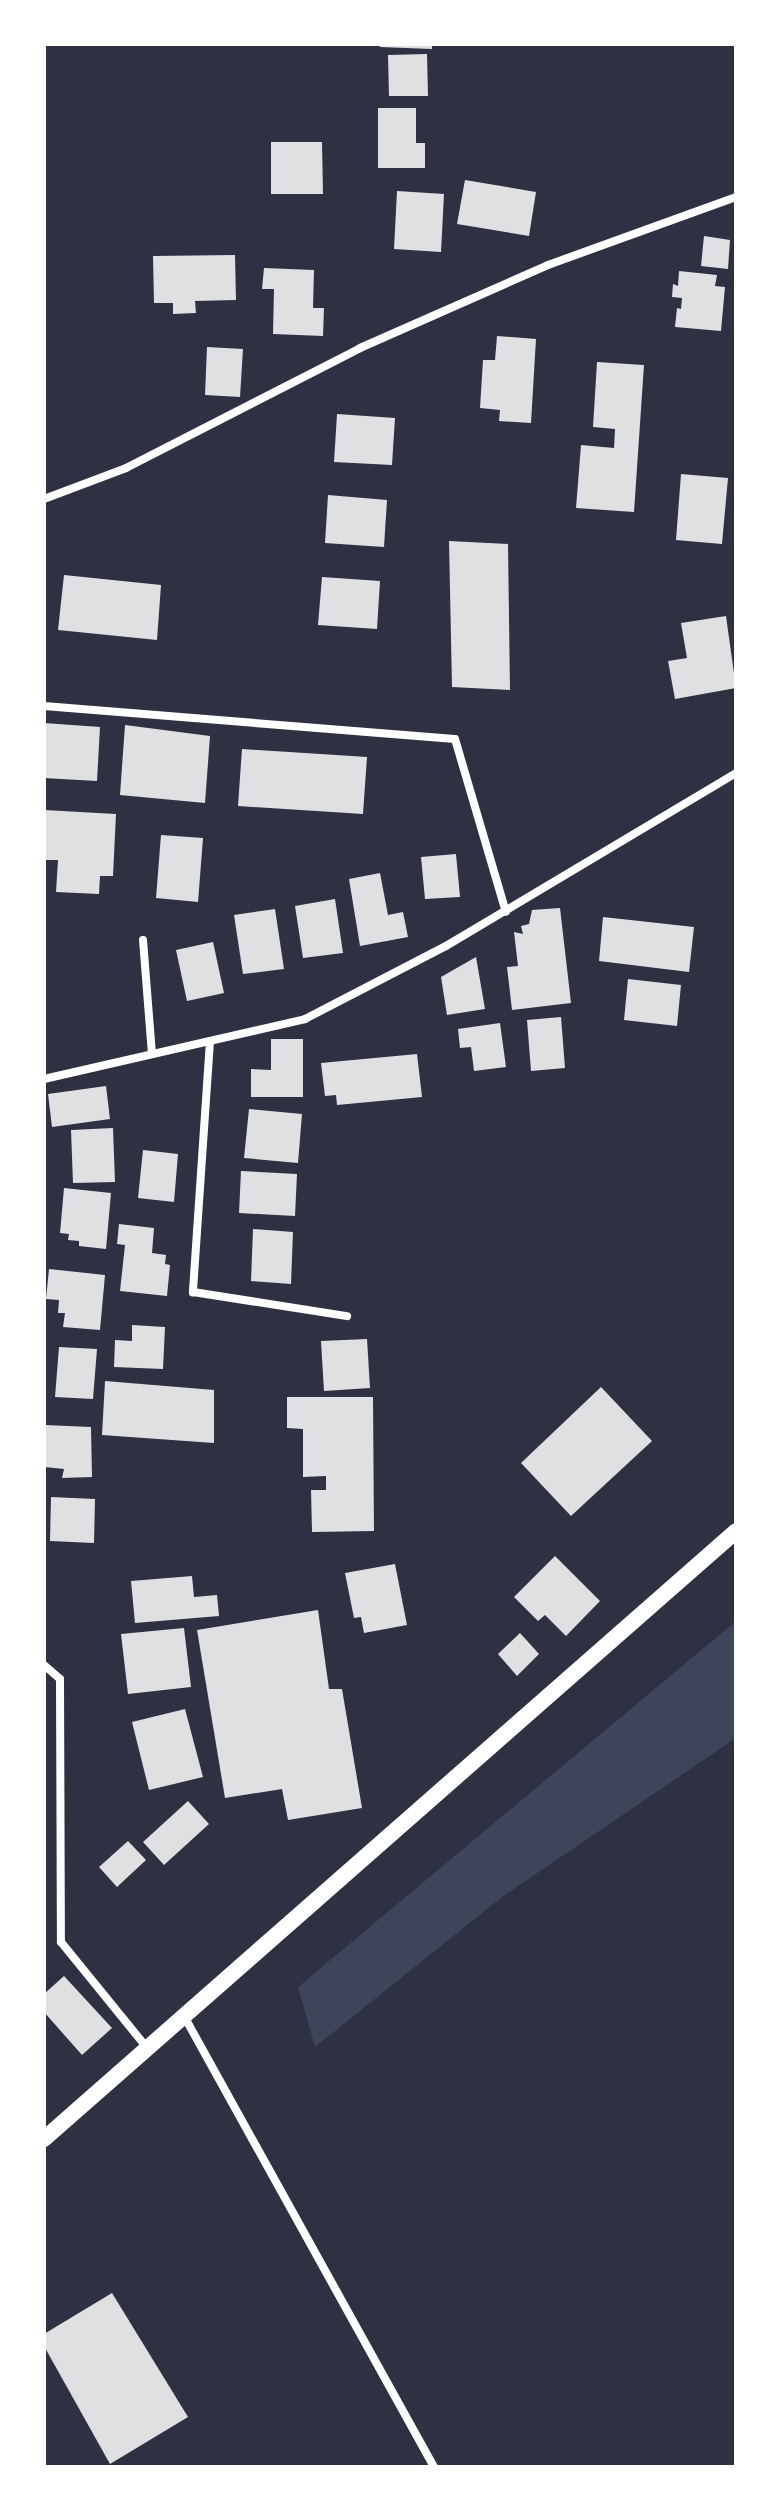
<!DOCTYPE html>
<style>
body{margin:0}
#map{position:relative;width:780px;height:2511px;overflow:hidden;background:#2d3142;font-family:Raleway,sans-serif}
div>[style]{position:absolute}
.green>*{inset:0;background:#3c4559}
.building>*{inset:0;background:#e0e0e3}
.minor>*{height:8px;margin:-4px;padding:0 4px;transform-origin:4px;border-radius:4px;background:#fff}
.secondary>*{height:16px;margin:-8px;padding:0 8px;transform-origin:8px;border-radius:8px;background:#fff}
span{translate:-50% -50%;white-space:nowrap;text-align:center;line-height:1.15;-webkit-text-stroke:8px #fff;paint-order:stroke}
.frame{position:absolute;inset:0;border:46px solid #fff;pointer-events:none}
</style>
<div id="map">
<div class="green">
<div style="clip-path:polygon(736px 1621px,736px 1738px,502px 1897px,315px 2047px,298px 1987px)"></div>
</div>
<div class="building">
<div style="clip-path:polygon(380px 44px,432px 44px,432px 49px,380px 47px)"></div>
<div style="clip-path:polygon(427px 54px,428px 96px,389px 96px,388px 55px)"></div>
<div style="clip-path:polygon(378px 108px,416px 108px,416px 143px,425px 143px,425px 168px,378px 168px)"></div>
<div style="clip-path:polygon(271px 142px,322px 142px,323px 194px,271px 194px)"></div>
<div style="clip-path:polygon(465px 180px,536px 192px,529px 236px,457px 224px)"></div>
<div style="clip-path:polygon(397px 191px,444px 194px,441px 252px,394px 249px)"></div>
<div style="clip-path:polygon(704px 236px,730px 240px,728px 269px,701px 266px)"></div>
<div style="clip-path:polygon(235px 255px,236px 300px,195px 301px,196px 313px,173px 314px,173px 303px,154px 303px,153px 256px)"></div>
<div style="clip-path:polygon(264px 268px,314px 270px,313px 308px,324px 308px,323px 336px,273px 334px,274px 289px,262px 289px)"></div>
<div style="clip-path:polygon(679px 271px,717px 275px,715px 286px,725px 287px,721px 331px,675px 327px,677px 308px,681px 309px,682px 298px,672px 297px,673px 284px,678px 286px)"></div>
<div style="clip-path:polygon(497px 336px,536px 339px,531px 423px,499px 421px,500px 410px,480px 408px,483px 360px,495px 360px)"></div>
<div style="clip-path:polygon(207px 347px,243px 349px,240px 397px,205px 395px)"></div>
<div style="clip-path:polygon(597px 362px,644px 365px,634px 512px,576px 508px,581px 445px,614px 448px,615px 429px,593px 427px)"></div>
<div style="clip-path:polygon(337px 414px,395px 418px,392px 465px,334px 462px)"></div>
<div style="clip-path:polygon(681px 474px,728px 478px,722px 544px,676px 540px)"></div>
<div style="clip-path:polygon(328px 495px,387px 500px,384px 547px,325px 543px)"></div>
<div style="clip-path:polygon(449px 541px,508px 544px,510px 690px,452px 687px)"></div>
<div style="clip-path:polygon(64px 575px,161px 585px,157px 640px,58px 630px)"></div>
<div style="clip-path:polygon(322px 577px,380px 581px,377px 629px,318px 625px)"></div>
<div style="clip-path:polygon(726px 616px,736px 688px,675px 699px,668px 661px,687px 658px,681px 623px)"></div>
<div style="clip-path:polygon(44px 723px,100px 727px,97px 781px,44px 778px)"></div>
<div style="clip-path:polygon(125px 725px,210px 736px,205px 803px,120px 795px)"></div>
<div style="clip-path:polygon(242px 749px,367px 757px,363px 814px,238px 806px)"></div>
<div style="clip-path:polygon(44px 810px,116px 814px,113px 876px,100px 876px,99px 894px,56px 892px,58px 860px,44px 860px)"></div>
<div style="clip-path:polygon(161px 835px,203px 838px,198px 902px,156px 898px)"></div>
<div style="clip-path:polygon(456px 854px,460px 897px,425px 899px,421px 857px)"></div>
<div style="clip-path:polygon(380px 873px,388px 915px,403px 912px,408px 937px,360px 946px,349px 879px)"></div>
<div style="clip-path:polygon(335px 899px,343px 953px,303px 958px,295px 906px)"></div>
<div style="clip-path:polygon(560px 908px,571px 1003px,512px 1010px,507px 967px,518px 966px,514px 932px,523px 934px,521px 926px,529px 924px,532px 910px)"></div>
<div style="clip-path:polygon(275px 909px,284px 969px,243px 974px,234px 915px)"></div>
<div style="clip-path:polygon(603px 917px,694px 927px,689px 972px,599px 961px)"></div>
<div style="clip-path:polygon(213px 942px,224px 993px,187px 1001px,176px 950px)"></div>
<div style="clip-path:polygon(476px 957px,485px 1009px,447px 1015px,441px 977px)"></div>
<div style="clip-path:polygon(628px 979px,681px 985px,677px 1026px,624px 1020px)"></div>
<div style="clip-path:polygon(561px 1017px,565px 1068px,531px 1071px,527px 1020px)"></div>
<div style="clip-path:polygon(500px 1023px,506px 1067px,474px 1071px,471px 1047px,460px 1048px,458px 1029px)"></div>
<div style="clip-path:polygon(271px 1039px,303px 1039px,303px 1097px,251px 1097px,251px 1069px,271px 1070px)"></div>
<div style="clip-path:polygon(417px 1054px,422px 1097px,337px 1105px,336px 1095px,325px 1096px,321px 1063px)"></div>
<div style="clip-path:polygon(106px 1086px,110px 1119px,52px 1127px,48px 1094px)"></div>
<div style="clip-path:polygon(249px 1109px,302px 1114px,298px 1163px,244px 1158px)"></div>
<div style="clip-path:polygon(113px 1128px,115px 1182px,73px 1183px,71px 1130px)"></div>
<div style="clip-path:polygon(143px 1150px,178px 1154px,174px 1202px,138px 1198px)"></div>
<div style="clip-path:polygon(241px 1171px,297px 1174px,295px 1216px,239px 1213px)"></div>
<div style="clip-path:polygon(64px 1188px,111px 1193px,106px 1249px,79px 1246px,79px 1241px,68px 1240px,69px 1234px,60px 1233px)"></div>
<div style="clip-path:polygon(119px 1224px,154px 1228px,152px 1253px,166px 1255px,165px 1264px,170px 1265px,167px 1296px,120px 1291px,125px 1245px,117px 1244px)"></div>
<div style="clip-path:polygon(253px 1229px,293px 1232px,291px 1284px,251px 1281px)"></div>
<div style="clip-path:polygon(49px 1269px,105px 1275px,100px 1330px,63px 1327px,65px 1313px,58px 1313px,59px 1300px,46px 1299px)"></div>
<div style="clip-path:polygon(132px 1325px,165px 1327px,163px 1369px,114px 1367px,115px 1340px,132px 1341px)"></div>
<div style="clip-path:polygon(367px 1339px,370px 1388px,324px 1391px,321px 1341px)"></div>
<div style="clip-path:polygon(59px 1347px,97px 1349px,93px 1399px,55px 1397px)"></div>
<div style="clip-path:polygon(105px 1381px,214px 1390px,214px 1443px,102px 1435px)"></div>
<div style="clip-path:polygon(601px 1387px,652px 1441px,571px 1516px,521px 1463px)"></div>
<div style="clip-path:polygon(287px 1397px,373px 1397px,374px 1531px,312px 1532px,311px 1490px,326px 1490px,326px 1476px,303px 1477px,303px 1429px,287px 1428px)"></div>
<div style="clip-path:polygon(45px 1425px,91px 1427px,92px 1477px,62px 1478px,64px 1469px,44px 1467px)"></div>
<div style="clip-path:polygon(51px 1497px,95px 1499px,94px 1543px,50px 1541px)"></div>
<div style="clip-path:polygon(555px 1556px,600px 1601px,566px 1636px,545px 1615px,538px 1621px,514px 1597px)"></div>
<div style="clip-path:polygon(395px 1564px,407px 1625px,364px 1633px,361px 1617px,354px 1618px,345px 1573px)"></div>
<div style="clip-path:polygon(192px 1576px,194px 1597px,217px 1595px,219px 1616px,135px 1623px,131px 1581px)"></div>
<div style="clip-path:polygon(318px 1610px,329px 1689px,342px 1689px,362px 1808px,288px 1820px,282px 1789px,225px 1798px,197px 1630px)"></div>
<div style="clip-path:polygon(184px 1628px,191px 1687px,128px 1694px,121px 1634px)"></div>
<div style="clip-path:polygon(520px 1633px,539px 1654px,517px 1676px,498px 1654px)"></div>
<div style="clip-path:polygon(185px 1709px,203px 1777px,149px 1790px,132px 1722px)"></div>
<div style="clip-path:polygon(188px 1801px,209px 1824px,164px 1865px,143px 1842px)"></div>
<div style="clip-path:polygon(128px 1841px,146px 1860px,117px 1887px,99px 1867px)"></div>
<div style="clip-path:polygon(64px 1976px,112px 2028px,82px 2055px,44px 2012px,44px 1994px)"></div>
<div style="clip-path:polygon(112px 2293px,188px 2417px,110px 2464px,44px 2346px,44px 2334px)"></div>
</div>
<div class="minor">
<div style="left:44px;top:499px;width:88px;rotate:-20.7deg"></div>
<div style="left:126px;top:468px;width:263px;rotate:-27.1deg"></div>
<div style="left:360px;top:348px;width:206px;rotate:-23.8deg"></div>
<div style="left:548px;top:265px;width:200px;rotate:-19.9deg"></div>
<div style="left:44px;top:706px;width:412px;rotate:4.6deg"></div>
<div style="left:455px;top:739px;width:180px;rotate:73.6deg"></div>
<div style="left:143px;top:940px;width:114px;rotate:85.5deg"></div>
<div style="left:210px;top:1041px;width:252px;rotate:93.9deg"></div>
<div style="left:193px;top:1292px;width:156px;rotate:8.9deg"></div>
<div style="left:44px;top:1079px;width:268px;rotate:-12.9deg"></div>
<div style="left:305px;top:1019px;width:159px;rotate:-27.4deg"></div>
<div style="left:446px;top:946px;width:338px;rotate:-30.8deg"></div>
<div style="left:44px;top:1665px;width:21px;rotate:41deg"></div>
<div style="left:60px;top:1679px;width:263px;rotate:89.8deg"></div>
<div style="left:61px;top:1942px;width:136px;rotate:50.9deg"></div>
<div style="left:184px;top:2016px;width:516px;rotate:61deg"></div>
</div>
<div class="secondary">
<div style="left:44px;top:2139px;width:921px;rotate:-41.3deg"></div>
</div>
<div class="frame"></div>
</div>
